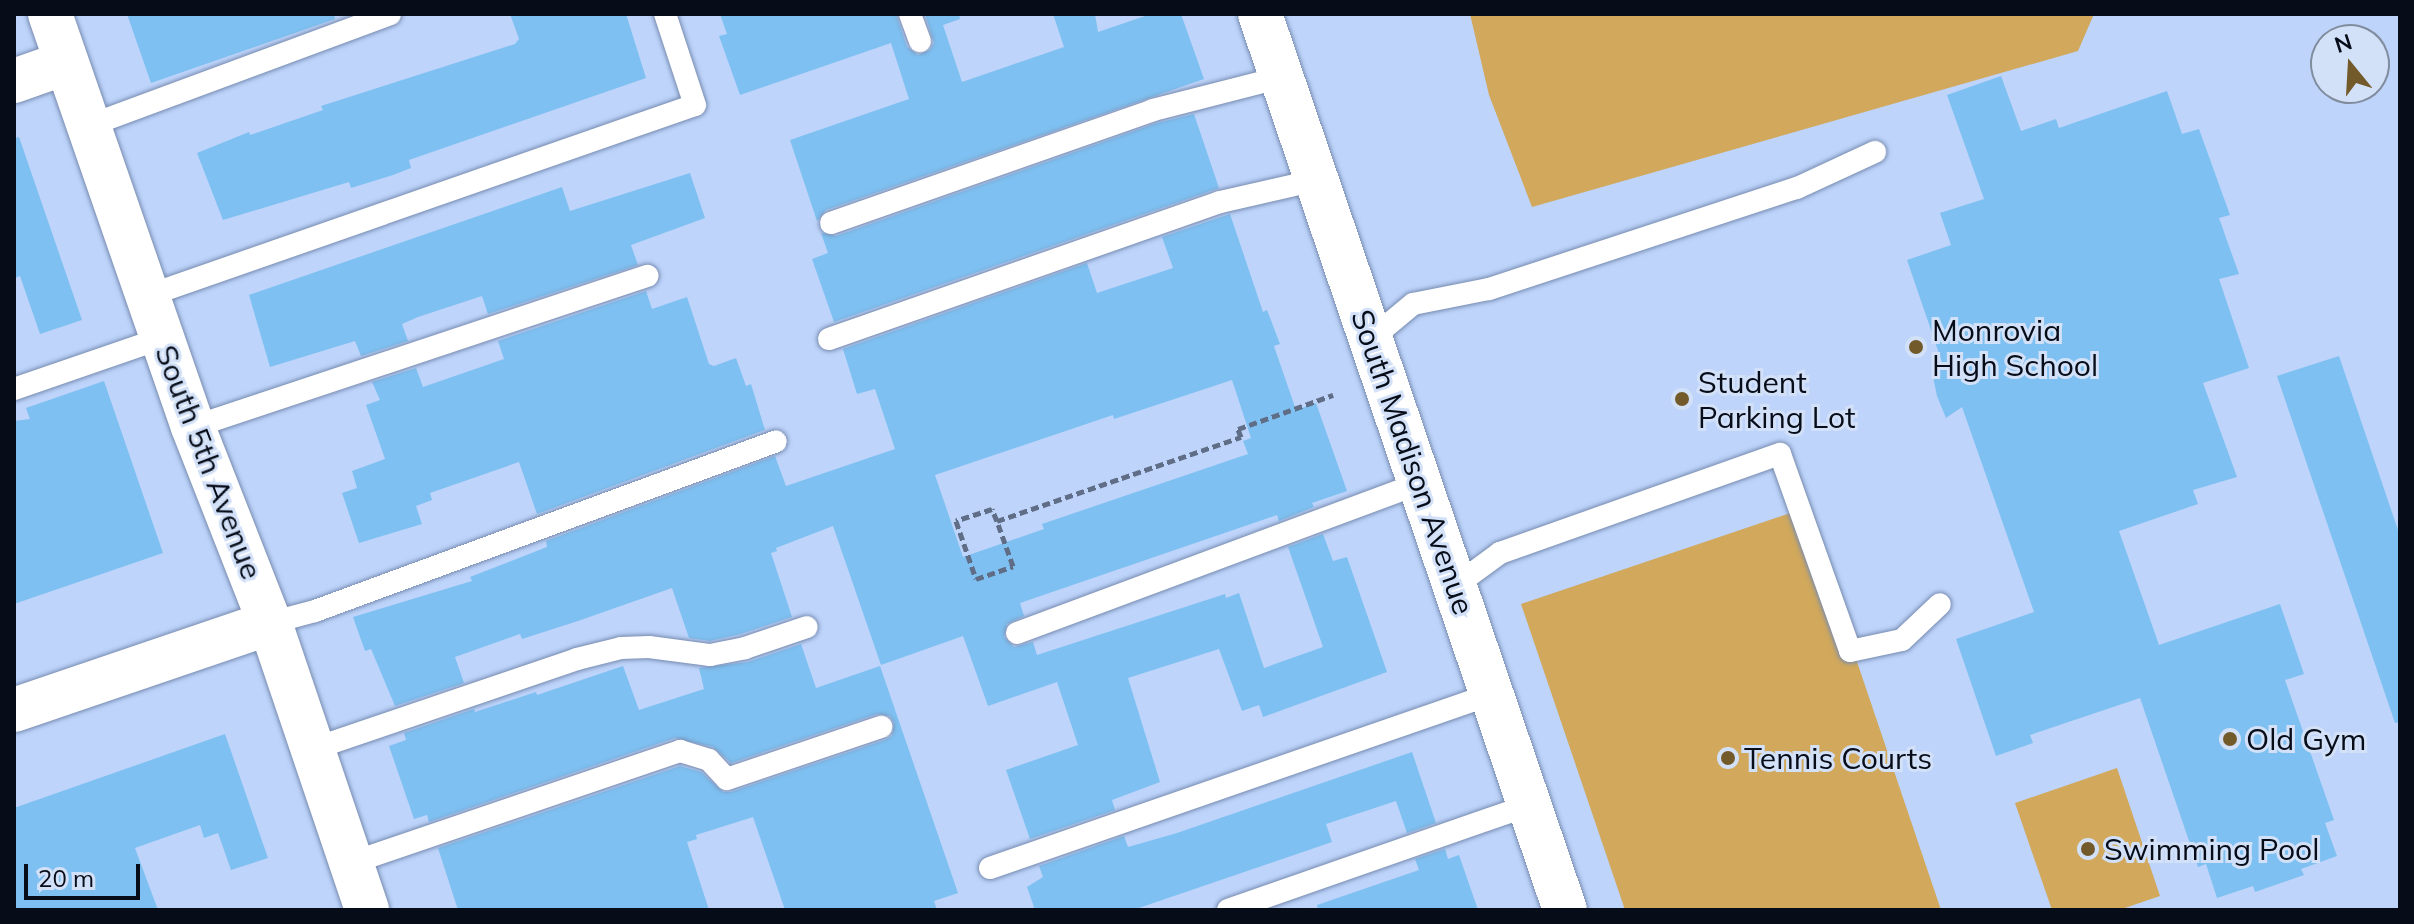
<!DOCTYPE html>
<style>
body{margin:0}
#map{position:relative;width:2414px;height:924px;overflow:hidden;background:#bed4fb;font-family:Mulish,sans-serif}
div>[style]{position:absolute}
.green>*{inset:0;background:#d1a85c}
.building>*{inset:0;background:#7ec0f1}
.path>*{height:5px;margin-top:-2.5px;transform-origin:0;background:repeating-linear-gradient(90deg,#5f6d86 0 8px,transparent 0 12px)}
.roads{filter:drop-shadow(0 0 2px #778baf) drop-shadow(0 0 2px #778baf)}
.service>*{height:22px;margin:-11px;padding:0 11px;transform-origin:11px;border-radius:11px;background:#fff}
.minor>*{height:44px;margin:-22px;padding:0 22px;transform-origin:22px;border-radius:22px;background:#fff}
.dots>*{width:22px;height:22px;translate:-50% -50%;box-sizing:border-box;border:4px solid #d3e1f8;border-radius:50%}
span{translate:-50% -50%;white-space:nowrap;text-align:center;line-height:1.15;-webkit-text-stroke:6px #d3e1f8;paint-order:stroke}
.poi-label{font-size:30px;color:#060c18}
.left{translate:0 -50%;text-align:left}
.street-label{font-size:30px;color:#060c18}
.frame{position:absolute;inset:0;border:16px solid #060c18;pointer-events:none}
.north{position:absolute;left:2310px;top:24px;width:80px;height:80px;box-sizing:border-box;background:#d3e1f8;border:2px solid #818c9e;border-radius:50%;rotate:342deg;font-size:22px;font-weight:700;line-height:32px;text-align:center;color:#060c18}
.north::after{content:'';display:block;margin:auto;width:28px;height:36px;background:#735a2b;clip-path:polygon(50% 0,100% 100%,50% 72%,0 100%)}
.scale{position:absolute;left:24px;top:864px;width:116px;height:36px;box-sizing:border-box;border:4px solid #060c18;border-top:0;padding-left:10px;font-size:24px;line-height:28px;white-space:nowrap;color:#060c18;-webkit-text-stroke:6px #d3e1f8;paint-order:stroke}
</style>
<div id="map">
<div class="green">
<div style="clip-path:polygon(1470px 14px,2094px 14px,2078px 51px,1532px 207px,1489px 95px)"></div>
<div style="clip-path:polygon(1805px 508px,1941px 910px,1625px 910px,1521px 604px)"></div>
<div style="clip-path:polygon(2117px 768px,2160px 896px,2119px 910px,2052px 910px,2015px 803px)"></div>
</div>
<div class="building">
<div style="clip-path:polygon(127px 14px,334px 14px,335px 19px,151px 83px)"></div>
<div style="clip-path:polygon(510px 14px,626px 14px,646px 78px,409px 160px,411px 168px,393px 175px,351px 188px,349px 182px,223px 220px,197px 153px,249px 132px,250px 135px,323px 110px,321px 106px,515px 44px,519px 39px)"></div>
<div style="clip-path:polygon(720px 14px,896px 14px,907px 47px,918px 55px,930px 50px,934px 43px,925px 14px,959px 14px,960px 19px,943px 25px,962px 82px,1064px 47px,1053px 14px,1095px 14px,1098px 32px,1151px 14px,1181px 14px,1204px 79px,826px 210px,817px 221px,790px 140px,909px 99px,891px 43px,740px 95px,719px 36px,727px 34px)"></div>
<div style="clip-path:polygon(2001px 76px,2021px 131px,2056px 119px,2059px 128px,2167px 91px,2182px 134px,2199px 129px,2230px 215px,2219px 218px,2239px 274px,2219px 279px,2249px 368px,2203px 383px,2237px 477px,2193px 490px,2198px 504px,2119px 531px,2159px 645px,2280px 604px,2304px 674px,2285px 680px,2334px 820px,2325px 823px,2337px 856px,2301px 869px,2304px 875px,2255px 892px,2253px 886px,2217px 898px,2206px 864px,2198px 867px,2140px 698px,2030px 735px,2033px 743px,1996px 756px,1956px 639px,2034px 612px,1962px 407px,1946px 418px,1937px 396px,1932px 372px,1944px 368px,1907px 260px,1951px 245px,1940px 213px,1984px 199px,1947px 95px)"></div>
<div style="clip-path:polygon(1194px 114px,1219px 188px,834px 322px,812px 259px,828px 253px,821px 233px,836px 236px,1157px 123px)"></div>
<div style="clip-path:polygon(19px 137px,82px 320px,40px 334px,20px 276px,14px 278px,14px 138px)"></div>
<div style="clip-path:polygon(690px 173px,705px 218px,631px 245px,638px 265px,488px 314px,482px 296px,418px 317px,402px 324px,408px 341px,361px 356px,355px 341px,270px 367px,249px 295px,562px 187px,570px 211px)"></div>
<div style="clip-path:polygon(evenodd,1230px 214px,1263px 312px,1267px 310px,1280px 344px,1274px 346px,1296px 410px,1316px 403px,1347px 491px,1312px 503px,1314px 507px,1279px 521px,1277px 515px,1020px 603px,1024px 616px,1007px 624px,1004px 637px,1014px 647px,1033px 642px,1037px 655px,1225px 594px,1226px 598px,1239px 593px,1264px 668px,1323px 647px,1288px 547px,1323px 534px,1333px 561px,1347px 557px,1387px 672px,1263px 717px,1259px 705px,1242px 711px,1219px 649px,1128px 678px,1160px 782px,1112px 800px,1115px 810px,1030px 839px,1006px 770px,1078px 745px,1057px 682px,988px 706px,963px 636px,881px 665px,833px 526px,776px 548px,777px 551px,771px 553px,792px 617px,741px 634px,710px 641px,689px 638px,672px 588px,578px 621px,522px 639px,520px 634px,455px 657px,464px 683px,395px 706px,371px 649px,365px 651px,353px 617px,472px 581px,470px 577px,547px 547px,546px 541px,775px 456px,786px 486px,895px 449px,875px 389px,857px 394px,843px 349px,1087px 263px,1097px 293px,1173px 268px,1162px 237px,1230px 214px,1232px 380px,1251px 438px,1243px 441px,1248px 454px,1042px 524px,1044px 529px,963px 557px,935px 475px,1113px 415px,1114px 419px,1232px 380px)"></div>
<div style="clip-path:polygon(646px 291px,652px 309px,687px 297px,709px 364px,714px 366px,736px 358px,746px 386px,751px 384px,765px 430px,537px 514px,519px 462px,430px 493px,432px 500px,416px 506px,422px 524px,359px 543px,342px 493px,357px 488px,352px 471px,385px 459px,366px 405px,380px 400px,372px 382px,416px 368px,423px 387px,504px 359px,498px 341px)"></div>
<div style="clip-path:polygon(2339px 356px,2400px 536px,2400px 722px,2395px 723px,2277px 376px)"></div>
<div style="clip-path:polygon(104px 381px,163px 553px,14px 604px,14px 421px,30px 419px,26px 408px)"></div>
<div style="clip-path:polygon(801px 644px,816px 688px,880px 666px,958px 893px,934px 901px,937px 910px,785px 910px,753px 817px,696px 835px,697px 839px,687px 842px,709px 910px,458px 910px,438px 848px,680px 766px,701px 772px,723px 792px,731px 792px,885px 740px,892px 736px,894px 723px,890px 716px,877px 714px,731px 763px,713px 747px,675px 738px,429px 822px,427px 815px,414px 819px,389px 746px,406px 740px,404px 733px,474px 709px,475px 712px,536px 692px,537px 695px,623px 666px,639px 710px,704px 689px,699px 668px,748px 662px)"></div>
<div style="clip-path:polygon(225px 734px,268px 858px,231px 870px,218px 833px,204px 838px,200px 825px,135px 848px,158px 910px,14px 910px,14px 808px)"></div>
<div style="clip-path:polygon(1412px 752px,1436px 823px,1407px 833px,1396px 801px,1326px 824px,1332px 842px,1133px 910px,1035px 910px,1027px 887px,1043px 877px,1039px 866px,1124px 836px,1128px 847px,1177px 833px)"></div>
<div style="clip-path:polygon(1445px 849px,1448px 859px,1459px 855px,1478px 910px,1318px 910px,1317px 905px,1419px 870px,1415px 859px)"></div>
</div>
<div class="path">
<div style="left:997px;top:521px;width:13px;rotate:-113deg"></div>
<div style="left:992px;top:509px;width:38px;rotate:162deg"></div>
<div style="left:956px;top:521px;width:61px;rotate:71deg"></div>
<div style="left:976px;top:579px;width:39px;rotate:-19deg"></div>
<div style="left:1013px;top:566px;width:48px;rotate:-109.6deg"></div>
<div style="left:997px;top:521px;width:258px;rotate:-19deg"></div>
<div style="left:1241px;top:437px;width:9px;rotate:-111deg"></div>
<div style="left:1238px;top:429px;width:101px;rotate:-19.7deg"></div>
</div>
<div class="roads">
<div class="service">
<div style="left:910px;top:14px;width:29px;rotate:70deg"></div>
<div style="left:88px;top:126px;width:322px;rotate:-20.3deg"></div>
<div style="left:831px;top:223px;width:341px;rotate:-19.3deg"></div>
<div style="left:1153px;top:110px;width:133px;rotate:-14.3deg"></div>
<div style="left:147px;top:296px;width:580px;rotate:-19.22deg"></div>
<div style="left:695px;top:105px;width:96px;rotate:-108.2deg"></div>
<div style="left:829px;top:339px;width:414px;rotate:-19.3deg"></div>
<div style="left:1220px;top:202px;width:99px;rotate:-12.8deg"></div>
<div style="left:1371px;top:339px;width:55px;rotate:-39.8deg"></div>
<div style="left:1413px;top:304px;width:77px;rotate:-11.2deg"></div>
<div style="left:1489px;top:289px;width:324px;rotate:-18.2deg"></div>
<div style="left:1797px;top:188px;width:86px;rotate:-24.8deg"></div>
<div style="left:14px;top:389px;width:157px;rotate:-19deg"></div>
<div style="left:193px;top:427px;width:479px;rotate:-18.4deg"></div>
<div style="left:1455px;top:586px;width:56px;rotate:-36.3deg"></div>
<div style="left:1500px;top:553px;width:297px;rotate:-19.5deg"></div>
<div style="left:1780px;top:454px;width:209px;rotate:70.4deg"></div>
<div style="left:1850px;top:651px;width:53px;rotate:-11.9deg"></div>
<div style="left:1902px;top:640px;width:52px;rotate:-43.5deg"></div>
<div style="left:270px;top:623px;width:47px;rotate:-14.9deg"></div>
<div style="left:315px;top:611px;width:491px;rotate:-20.2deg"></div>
<div style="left:1017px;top:633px;width:430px;rotate:-20.4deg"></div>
<div style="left:313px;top:749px;width:279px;rotate:-18.8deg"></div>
<div style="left:577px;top:659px;width:45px;rotate:-14deg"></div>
<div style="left:621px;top:648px;width:28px;rotate:-2deg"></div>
<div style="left:649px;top:647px;width:62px;rotate:7.5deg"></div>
<div style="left:710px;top:655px;width:36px;rotate:-11deg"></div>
<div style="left:745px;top:648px;width:65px;rotate:-18.7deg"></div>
<div style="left:351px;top:863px;width:348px;rotate:-18.8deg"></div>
<div style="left:680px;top:751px;width:30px;rotate:17deg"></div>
<div style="left:709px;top:760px;width:26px;rotate:47deg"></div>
<div style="left:727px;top:779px;width:163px;rotate:-18.7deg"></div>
<div style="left:990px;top:868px;width:531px;rotate:-19.12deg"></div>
<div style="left:1228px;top:910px;width:319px;rotate:-19.2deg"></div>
</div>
<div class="minor">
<div style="left:50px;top:14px;width:437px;rotate:70.9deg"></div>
<div style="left:193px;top:427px;width:211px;rotate:68.6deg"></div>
<div style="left:270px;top:623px;width:303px;rotate:71.3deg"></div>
<div style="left:1260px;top:14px;width:946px;rotate:71.2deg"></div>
<div style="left:14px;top:81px;width:54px;rotate:-19.4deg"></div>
<div style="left:14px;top:710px;width:270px;rotate:-18.8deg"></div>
</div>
</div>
<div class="dots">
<div style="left:1916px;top:347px;background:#735a2b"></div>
<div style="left:1682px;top:399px;background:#735a2b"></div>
<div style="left:2230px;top:739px;background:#735a2b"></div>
<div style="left:1728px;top:758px;background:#735a2b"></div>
<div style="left:2088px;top:849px;background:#735a2b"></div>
</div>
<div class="poi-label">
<span class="left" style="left:1932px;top:347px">Monrovia<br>High School</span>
<span class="left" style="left:1698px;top:399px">Student<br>Parking Lot</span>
<span class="left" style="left:2246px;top:739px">Old Gym</span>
<span class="left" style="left:1744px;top:758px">Tennis Courts</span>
<span class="left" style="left:2104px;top:849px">Swimming Pool</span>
</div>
<div class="street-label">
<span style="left:209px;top:462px;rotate:69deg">South 5th Avenue</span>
<span style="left:1413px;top:462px;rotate:71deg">South Madison Avenue</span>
</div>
<div class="frame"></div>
<div class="north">N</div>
<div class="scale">20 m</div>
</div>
